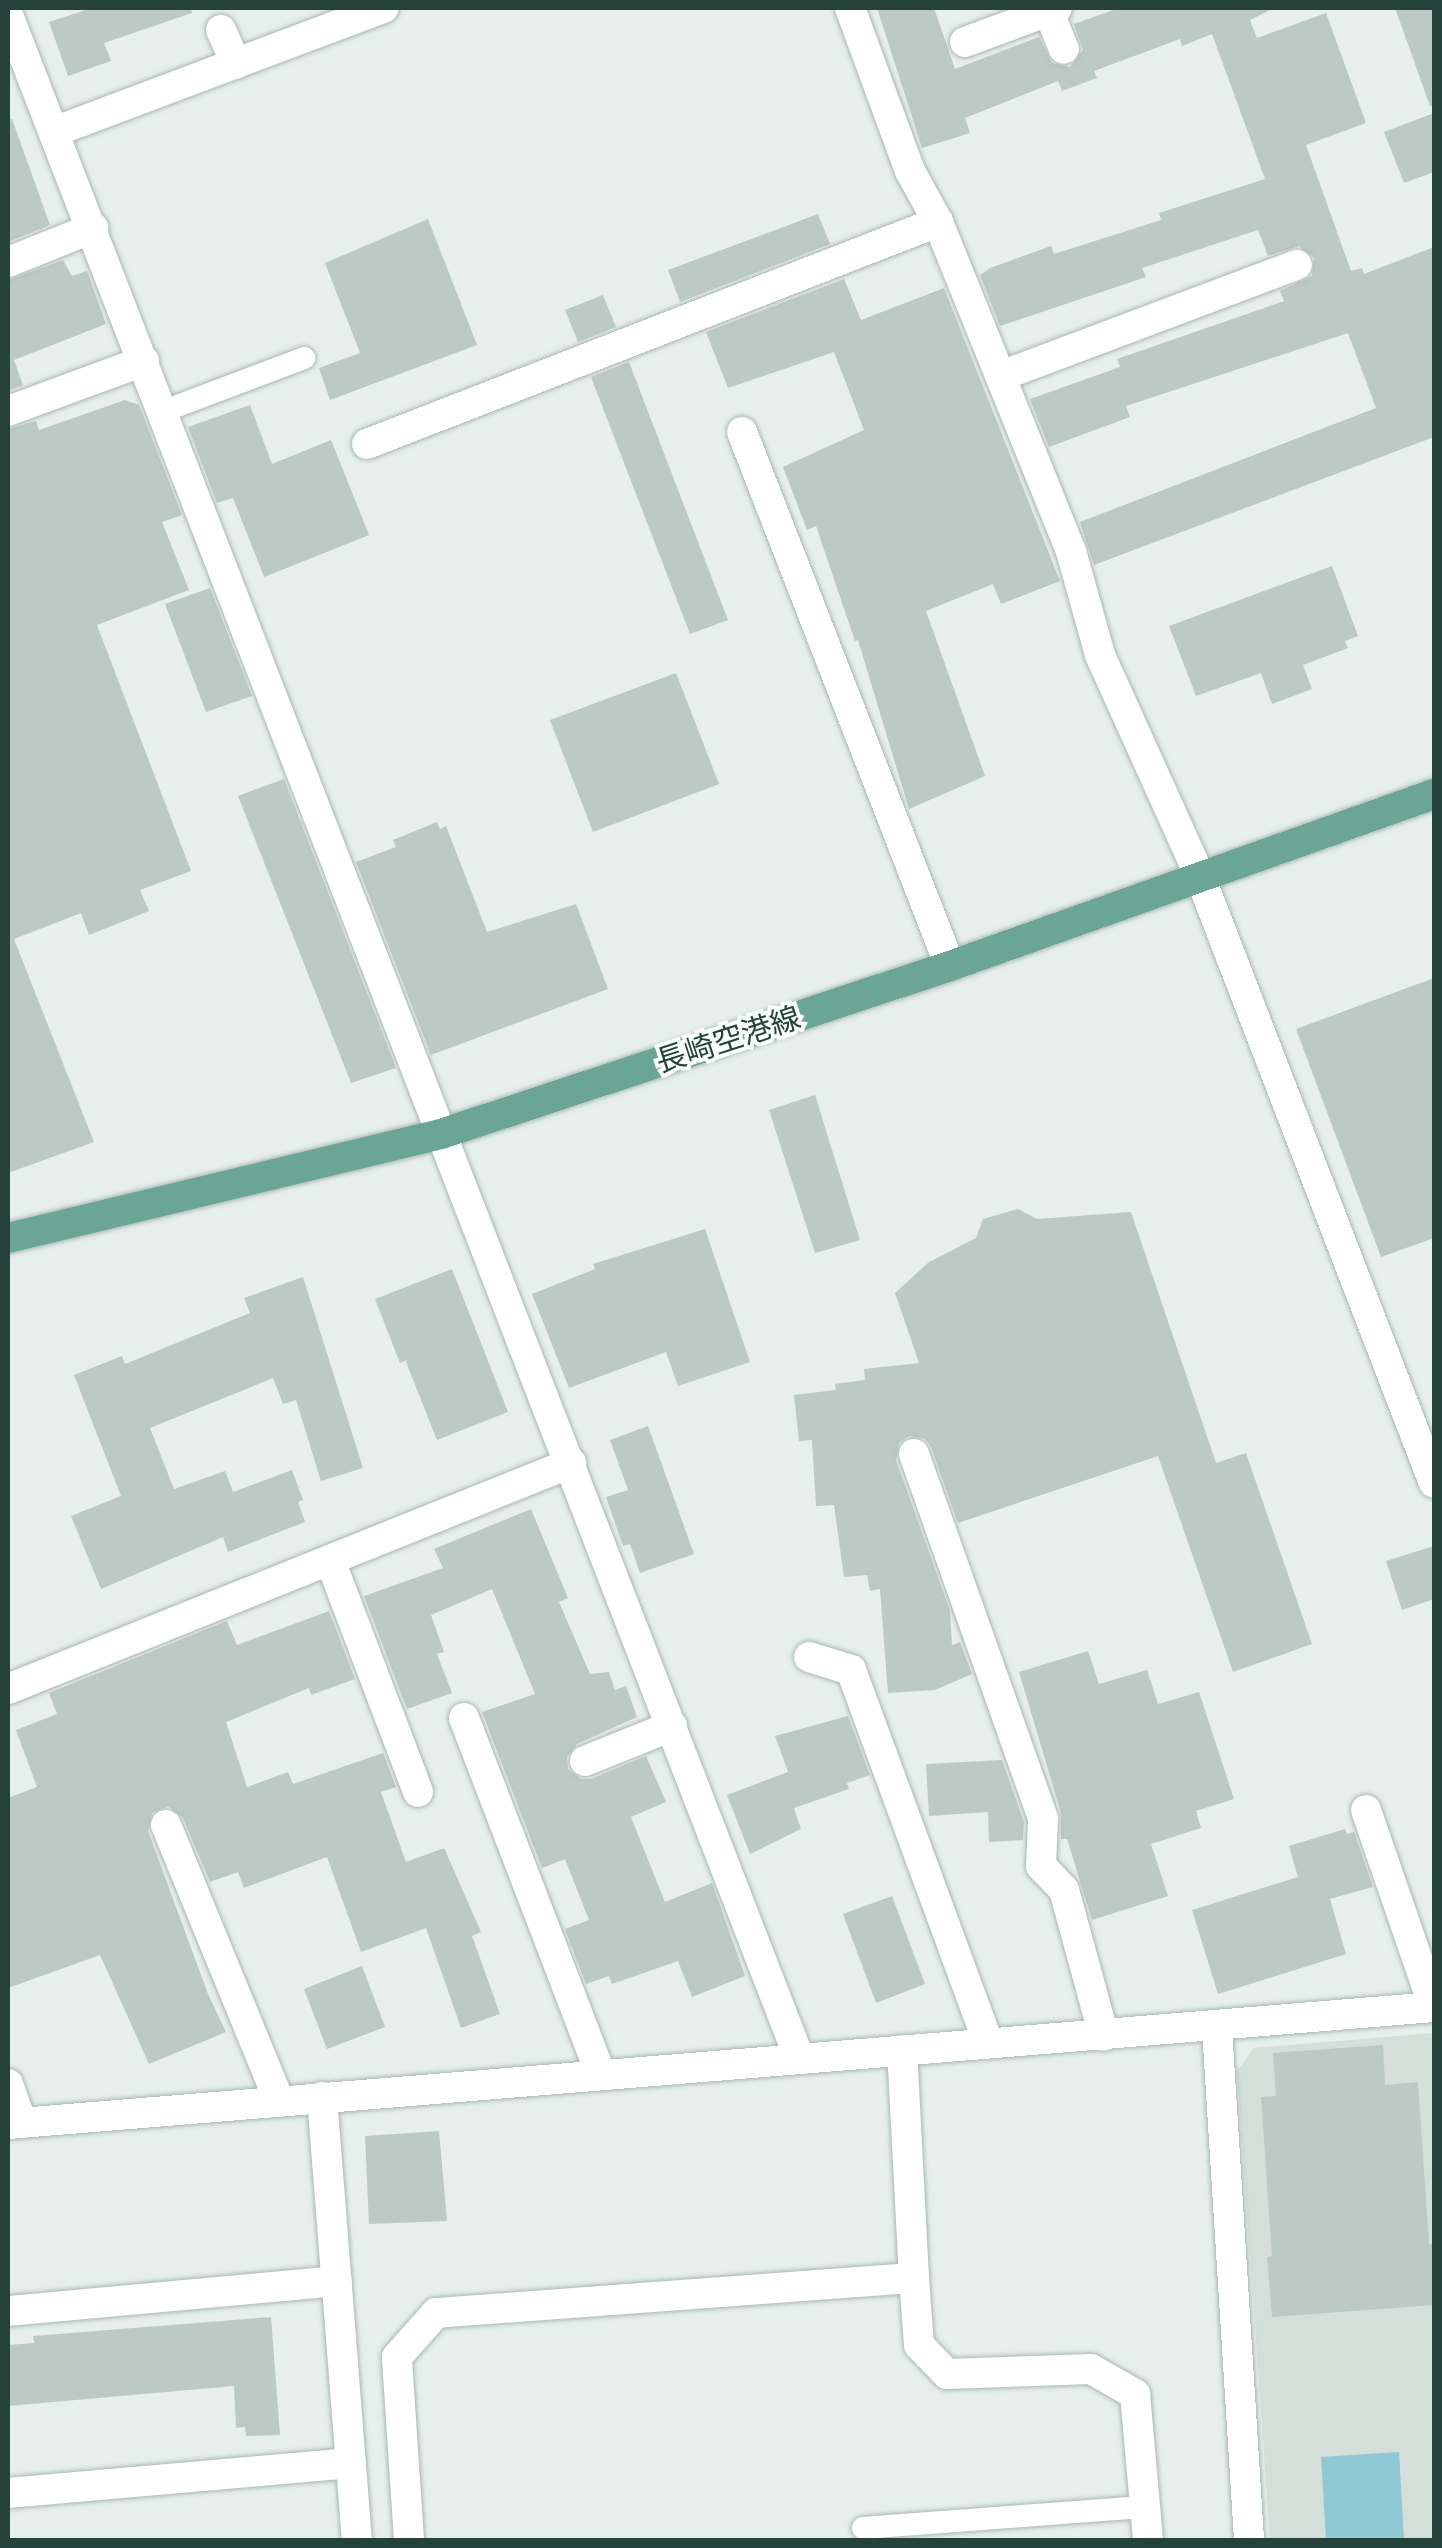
<!DOCTYPE html>
<meta charset="utf-8">
<style>
body{margin:0}
#map{position:relative;width:1442px;height:2548px;overflow:hidden;background:#e6efeb;font-family:"PT Sans Narrow","Noto Sans JP",sans-serif}
div>[style]{position:absolute}
.built>*{inset:0;background:#d4dfda}
.water>*{inset:0;background:#8ec9d4}
.building>*{inset:0;background:#bbcac4}
.roads{filter:drop-shadow(0 0 2px #a8b8b2) drop-shadow(0 0 2px #a8b8b2)}
.service>*{height:22px;margin:-11px;padding:0 11px;transform-origin:11px;border-radius:11px;background:#fff}
.minor>*{height:30px;margin:-15px;padding:0 15px;transform-origin:15px;border-radius:15px;background:#fff}
.tertiary>*{height:30px;margin:-15px;padding:0 15px;transform-origin:15px;border-radius:15px;background:#fff}
.primary>*{height:30px;margin:-15px;padding:0 15px;transform-origin:15px;border-radius:15px;background:#6aa596}
span{translate:-50% -50%;white-space:nowrap;text-align:center;line-height:1.15;-webkit-text-stroke:8px #f7fbf9;paint-order:stroke}
.street-label{font-size:30px;color:#24423a}
.frame{position:absolute;inset:0;border:10px solid #24423a;pointer-events:none}
</style>
<div id="map">
<div class="built">
<div style="clip-path:polygon(1434px 2033px,1434px 2540px,1270px 2540px,1237px 2071px,1254px 2048px)"></div>
</div>
<div class="water">
<div style="clip-path:polygon(1399px 2452px,1404px 2540px,1326px 2540px,1321px 2457px)"></div>
</div>
<div class="building">
<div style="clip-path:polygon(92px 8px,191px 8px,192px 13px,104px 43px,111px 61px,68px 76px,49px 22px)"></div>
<div style="clip-path:polygon(877px 8px,934px 8px,955px 69px,1039px 37px,1052px 63px,1070px 67px,1083px 50px,1074px 24px,1119px 8px,1274px 8px,1250px 20px,1257px 38px,1326px 13px,1366px 123px,1306px 145px,1351px 271px,1362px 268px,1364px 274px,1434px 247px,1434px 437px,1094px 565px,1080px 522px,1376px 408px,1348px 333px,1126px 406px,1130px 417px,1049px 447px,1030px 399px,1120px 367px,1117px 359px,1284px 301px,1280px 291px,1312px 276px,1314px 258px,1299px 246px,1268px 256px,1258px 230px,1142px 268px,1146px 277px,1000px 326px,980px 275px,990px 268px,1051px 246px,1054px 254px,1161px 220px,1159px 213px,1265px 179px,1212px 34px,1182px 46px,1180px 39px,1094px 71px,1097px 78px,1062px 91px,1058px 81px,965px 118px,970px 133px,922px 148px)"></div>
<div style="clip-path:polygon(1395px 8px,1434px 8px,1434px 105px,1430px 106px)"></div>
<div style="clip-path:polygon(1434px 113px,1434px 172px,1404px 183px,1384px 132px)"></div>
<div style="clip-path:polygon(12px 119px,50px 225px,8px 242px,8px 120px)"></div>
<div style="clip-path:polygon(818px 214px,830px 244px,680px 302px,668px 270px)"></div>
<div style="clip-path:polygon(428px 219px,477px 345px,330px 400px,319px 368px,360px 353px,325px 263px)"></div>
<div style="clip-path:polygon(63px 260px,72px 276px,87px 271px,106px 324px,14px 360px,23px 385px,8px 391px,8px 280px)"></div>
<div style="clip-path:polygon(844px 279px,861px 320px,944px 288px,1060px 581px,1001px 604px,993px 584px,926px 611px,985px 776px,909px 809px,858px 640px,855px 641px,816px 526px,807px 530px,783px 467px,864px 430px,834px 352px,728px 388px,706px 332px)"></div>
<div style="clip-path:polygon(603px 295px,616px 327px,578px 342px,565px 310px)"></div>
<div style="clip-path:polygon(629px 362px,728px 620px,690px 634px,591px 377px)"></div>
<div style="clip-path:polygon(125px 400px,139px 405px,182px 515px,162px 522px,189px 590px,97px 625px,191px 871px,140px 890px,149px 911px,89px 935px,81px 913px,14px 939px,94px 1142px,8px 1173px,8px 429px,36px 421px,39px 430px)"></div>
<div style="clip-path:polygon(250px 405px,272px 464px,331px 440px,369px 535px,264px 577px,233px 498px,217px 503px,188px 427px)"></div>
<div style="clip-path:polygon(1332px 566px,1358px 636px,1345px 641px,1348px 648px,1303px 665px,1312px 689px,1272px 704px,1261px 673px,1196px 696px,1169px 626px)"></div>
<div style="clip-path:polygon(210px 588px,252px 696px,206px 712px,165px 604px)"></div>
<div style="clip-path:polygon(676px 673px,719px 784px,593px 832px,550px 720px)"></div>
<div style="clip-path:polygon(284px 779px,396px 1068px,351px 1083px,238px 796px)"></div>
<div style="clip-path:polygon(437px 822px,440px 829px,446px 826px,487px 932px,576px 904px,608px 989px,431px 1055px,356px 862px,396px 847px,393px 840px)"></div>
<div style="clip-path:polygon(1434px 978px,1434px 1238px,1381px 1257px,1296px 1029px)"></div>
<div style="clip-path:polygon(815px 1095px,860px 1240px,815px 1253px,769px 1110px)"></div>
<div style="clip-path:polygon(1018px 1209px,1037px 1219px,1131px 1212px,1216px 1463px,1246px 1453px,1312px 1644px,1233px 1672px,1158px 1456px,958px 1523px,931px 1447px,925px 1439px,909px 1436px,899px 1443px,896px 1460px,950px 1611px,952px 1645px,960px 1642px,972px 1674px,935px 1690px,888px 1693px,880px 1589px,870px 1591px,867px 1575px,844px 1577px,834px 1505px,816px 1506px,812px 1440px,799px 1441px,794px 1395px,836px 1390px,835px 1384px,865px 1380px,864px 1369px,919px 1363px,895px 1293px,929px 1262px,976px 1238px,983px 1219px)"></div>
<div style="clip-path:polygon(705px 1229px,750px 1362px,678px 1386px,666px 1352px,569px 1388px,532px 1294px,595px 1269px,593px 1264px)"></div>
<div style="clip-path:polygon(452px 1269px,508px 1412px,437px 1440px,408px 1367px,406px 1360px,400px 1363px,375px 1299px)"></div>
<div style="clip-path:polygon(303px 1277px,363px 1468px,321px 1481px,296px 1400px,283px 1404px,273px 1378px,150px 1428px,174px 1489px,225px 1471px,233px 1492px,292px 1470px,303px 1500px,298px 1502px,305px 1522px,228px 1552px,223px 1537px,101px 1589px,71px 1516px,121px 1496px,74px 1375px,122px 1356px,125px 1364px,250px 1313px,244px 1298px)"></div>
<div style="clip-path:polygon(648px 1426px,694px 1554px,640px 1573px,630px 1544px,623px 1546px,606px 1497px,628px 1490px,610px 1440px)"></div>
<div style="clip-path:polygon(531px 1509px,568px 1598px,559px 1602px,590px 1674px,609px 1672px,615px 1690px,626px 1686px,637px 1717px,577px 1744px,567px 1757px,568px 1769px,581px 1779px,591px 1779px,646px 1756px,666px 1802px,631px 1817px,665px 1902px,712px 1883px,745px 1976px,692px 1997px,678px 1961px,612px 1984px,609px 1976px,586px 1984px,565px 1929px,589px 1920px,565px 1859px,542px 1868px,482px 1712px,535px 1694px,492px 1589px,431px 1615px,444px 1652px,437px 1654px,452px 1693px,407px 1709px,364px 1596px,443px 1568px,434px 1549px)"></div>
<div style="clip-path:polygon(1434px 1546px,1434px 1599px,1402px 1610px,1386px 1561px)"></div>
<div style="clip-path:polygon(329px 1611px,355px 1679px,311px 1695px,309px 1688px,226px 1722px,247px 1787px,288px 1772px,293px 1784px,383px 1753px,396px 1787px,381px 1792px,406px 1862px,444px 1848px,481px 1932px,472px 1936px,500px 2014px,461px 2028px,426px 1928px,361px 1952px,327px 1857px,244px 1888px,238px 1872px,210px 1882px,183px 1818px,168px 1806px,152px 1813px,148px 1831px,208px 1994px,226px 2032px,149px 2064px,100px 1955px,8px 1988px,8px 1798px,37px 1787px,16px 1730px,57px 1714px,49px 1693px,227px 1621px,237px 1645px)"></div>
<div style="clip-path:polygon(1088px 1651px,1099px 1684px,1147px 1670px,1158px 1704px,1199px 1692px,1234px 1799px,1196px 1811px,1201px 1828px,1151px 1844px,1168px 1896px,1092px 1920px,1067px 1839px,1061px 1839px,1061px 1813px,1019px 1672px)"></div>
<div style="clip-path:polygon(848px 1716px,870px 1775px,847px 1783px,849px 1789px,794px 1808px,801px 1829px,750px 1854px,727px 1795px,788px 1772px,775px 1736px)"></div>
<div style="clip-path:polygon(1002px 1760px,1024px 1822px,1023px 1840px,989px 1842px,988px 1812px,929px 1816px,926px 1764px)"></div>
<div style="clip-path:polygon(1345px 1829px,1347px 1834px,1354px 1832px,1373px 1887px,1330px 1899px,1346px 1954px,1218px 1994px,1192px 1910px,1298px 1877px,1289px 1846px)"></div>
<div style="clip-path:polygon(892px 1896px,925px 1984px,876px 2003px,843px 1914px)"></div>
<div style="clip-path:polygon(362px 1966px,385px 2027px,327px 2049px,304px 1989px)"></div>
<div style="clip-path:polygon(1383px 2045px,1385px 2085px,1418px 2082px,1429px 2244px,1434px 2244px,1434px 2305px,1272px 2317px,1267px 2257px,1272px 2256px,1261px 2097px,1276px 2096px,1273px 2053px)"></div>
<div style="clip-path:polygon(439px 2131px,447px 2221px,369px 2224px,365px 2136px)"></div>
<div style="clip-path:polygon(271px 2317px,280px 2435px,246px 2436px,245px 2427px,236px 2428px,234px 2386px,8px 2406px,8px 2345px,34px 2343px,33px 2336px)"></div>
</div>
<div class="roads">
<div class="service">
<div style="left:164px;top:411px;width:150px;rotate:-20.7deg"></div>
<div style="left:863px;top:2528px;width:283px;rotate:-4.3deg"></div>
</div>
<div class="minor">
<div style="left:850px;top:8px;width:174px;rotate:69.8deg"></div>
<div style="left:910px;top:171px;width:58px;rotate:61.2deg"></div>
<div style="left:938px;top:222px;width:355px;rotate:68deg"></div>
<div style="left:1071px;top:551px;width:108px;rotate:74.4deg"></div>
<div style="left:1100px;top:655px;width:246px;rotate:65.7deg"></div>
<div style="left:1201px;top:879px;width:647px;rotate:68.91deg"></div>
<div style="left:1047px;top:8px;width:44px;rotate:67.5deg"></div>
<div style="left:8px;top:15px;width:2190px;rotate:68.83deg"></div>
<div style="left:221px;top:30px;width:37px;rotate:66deg"></div>
<div style="left:965px;top:42px;width:98px;rotate:-20.3deg"></div>
<div style="left:56px;top:131px;width:350px;rotate:-20.6deg"></div>
<div style="left:8px;top:262px;width:92px;rotate:-21.8deg"></div>
<div style="left:1001px;top:376px;width:316px;rotate:-20.6deg"></div>
<div style="left:8px;top:411px;width:145px;rotate:-20.2deg"></div>
<div style="left:742px;top:432px;width:573px;rotate:68.72deg"></div>
<div style="left:367px;top:444px;width:613px;rotate:-21.25deg"></div>
<div style="left:914px;top:1454px;width:387px;rotate:70.5deg"></div>
<div style="left:1043px;top:1819px;width:47px;rotate:92.4deg"></div>
<div style="left:1041px;top:1866px;width:33px;rotate:46deg"></div>
<div style="left:1064px;top:1890px;width:151px;rotate:74.7deg"></div>
<div style="left:330px;top:1560px;width:248px;rotate:69.2deg"></div>
<div style="left:809px;top:1657px;width:44px;rotate:17.2deg"></div>
<div style="left:851px;top:1670px;width:397px;rotate:69.8deg"></div>
<div style="left:8px;top:1689px;width:607px;rotate:-21.87deg"></div>
<div style="left:464px;top:1718px;width:381px;rotate:69deg"></div>
<div style="left:585px;top:1761px;width:94px;rotate:-21.9deg"></div>
<div style="left:1366px;top:1810px;width:208px;rotate:71deg"></div>
<div style="left:166px;top:1825px;width:298px;rotate:67.7deg"></div>
<div style="left:1217px;top:2028px;width:513px;rotate:86.42deg"></div>
<div style="left:8px;top:2084px;width:41px;rotate:70.3deg"></div>
<div style="left:322px;top:2097px;width:444px;rotate:85.5deg"></div>
<div style="left:914px;top:2278px;width:67px;rotate:85.7deg"></div>
<div style="left:919px;top:2345px;width:40px;rotate:46deg"></div>
<div style="left:947px;top:2374px;width:144px;rotate:-2deg"></div>
<div style="left:1091px;top:2369px;width:51px;rotate:29.6deg"></div>
<div style="left:1135px;top:2394px;width:147px;rotate:84.9deg"></div>
<div style="left:8px;top:2311px;width:330px;rotate:-5.2deg"></div>
<div style="left:8px;top:2493px;width:344px;rotate:-5deg"></div>
<div style="left:409px;top:2540px;width:183px;rotate:-93.8deg"></div>
<div style="left:397px;top:2357px;width:59px;rotate:-48.4deg"></div>
<div style="left:436px;top:2313px;width:479px;rotate:-4.2deg"></div>
<div style="left:914px;top:2278px;width:228px;rotate:-93deg"></div>
</div>
<div class="tertiary">
<div style="left:8px;top:2124px;width:1431px;rotate:-4.69deg"></div>
</div>
<div class="primary">
<div style="left:8px;top:1238px;width:448px;rotate:-13.5deg"></div>
<div style="left:444px;top:1133px;width:533px;rotate:-18.26deg"></div>
<div style="left:950px;top:966px;width:514px;rotate:-19.56deg"></div>
</div>
</div>
<div class="street-label">
<span style="left:728px;top:1039px;rotate:-18deg">長崎空港線</span>
</div>
<div class="frame"></div>
</div>
